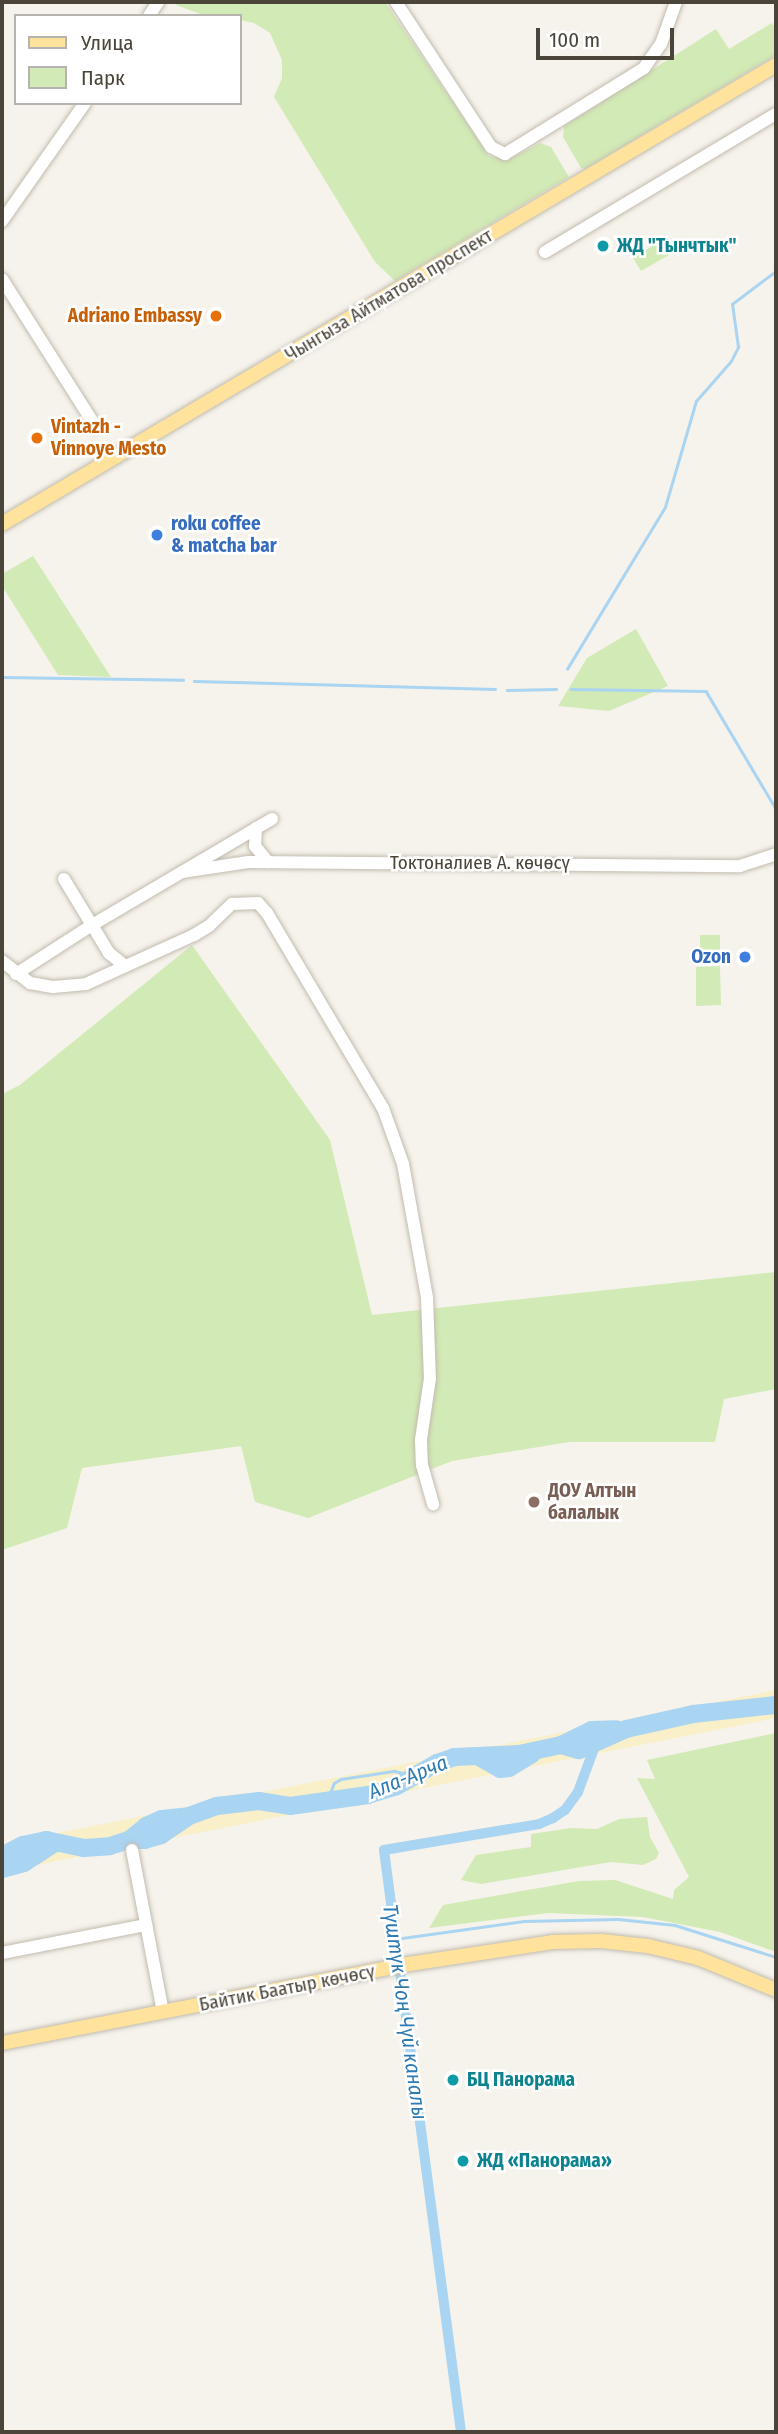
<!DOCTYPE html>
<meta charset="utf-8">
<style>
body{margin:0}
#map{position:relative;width:778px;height:2434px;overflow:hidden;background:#f6f3ec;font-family:"Fira Sans Condensed",sans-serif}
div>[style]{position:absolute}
.green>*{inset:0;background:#d2eab5}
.sand>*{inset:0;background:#f9efc9}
.stream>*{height:2.5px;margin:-1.25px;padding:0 1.25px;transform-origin:1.25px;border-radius:1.25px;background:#a9d4f2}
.canal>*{height:10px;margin:-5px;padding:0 5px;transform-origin:5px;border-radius:5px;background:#a9d4f2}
.river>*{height:18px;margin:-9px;padding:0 9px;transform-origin:9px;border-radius:9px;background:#a9d4f2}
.roads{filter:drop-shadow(0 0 2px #c2bbae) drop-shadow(0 0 2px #c2bbae)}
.minor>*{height:12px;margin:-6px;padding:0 6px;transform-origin:6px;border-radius:6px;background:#fff}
.major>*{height:14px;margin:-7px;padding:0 7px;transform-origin:7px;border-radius:7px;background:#ffe39c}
.dots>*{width:19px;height:19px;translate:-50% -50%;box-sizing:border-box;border:4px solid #fff;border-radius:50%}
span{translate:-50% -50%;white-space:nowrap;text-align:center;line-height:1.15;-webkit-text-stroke:5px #fff;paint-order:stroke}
.culture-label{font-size:19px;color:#0d838f;font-weight:700}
.left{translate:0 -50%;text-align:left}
.street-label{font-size:19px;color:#4b4439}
.food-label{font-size:19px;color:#c56008;font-weight:700}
.right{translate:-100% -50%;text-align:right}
.shop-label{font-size:19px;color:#366cbe;font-weight:700}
.education-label{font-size:19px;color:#785e54;font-weight:700}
.water-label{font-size:21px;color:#2e7ab2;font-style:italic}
.frame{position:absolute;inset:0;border:4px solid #4b4439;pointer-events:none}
.legend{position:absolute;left:14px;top:14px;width:228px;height:91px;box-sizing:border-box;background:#fff;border:2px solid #b7b4b0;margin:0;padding:9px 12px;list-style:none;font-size:21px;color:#4b4439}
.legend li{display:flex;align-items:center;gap:14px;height:35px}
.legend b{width:35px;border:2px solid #b7b4b0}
.scale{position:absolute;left:536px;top:28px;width:138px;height:32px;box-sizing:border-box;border:4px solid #4b4439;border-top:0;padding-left:9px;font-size:21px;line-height:24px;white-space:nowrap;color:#4b4439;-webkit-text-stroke:5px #fff;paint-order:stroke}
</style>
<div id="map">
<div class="green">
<div style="clip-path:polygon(178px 2px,385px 2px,489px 156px,508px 160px,540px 143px,551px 147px,569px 177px,395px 281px,375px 262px,274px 97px,282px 78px,282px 60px,270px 33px,254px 23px,240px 20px,240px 16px,206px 16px,176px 5px)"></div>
<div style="clip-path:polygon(772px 23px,776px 30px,776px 55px,585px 169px,581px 168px,563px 137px,564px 126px,716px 29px,729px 49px)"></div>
<div style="clip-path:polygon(661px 241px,669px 255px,641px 271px,633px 258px)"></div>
<div style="clip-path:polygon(33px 556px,39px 565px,111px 677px,58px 675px,2px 586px,2px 574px)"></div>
<div style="clip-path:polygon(636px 629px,668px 686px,609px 711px,558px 706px,587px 658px)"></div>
<div style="clip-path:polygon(700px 935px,720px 935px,720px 963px,700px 963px)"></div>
<div style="clip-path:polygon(192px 945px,330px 1140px,372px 1315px,776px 1272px,776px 1389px,724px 1399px,715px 1442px,569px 1442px,452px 1461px,308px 1518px,255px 1502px,241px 1446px,82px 1468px,67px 1528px,2px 1550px,2px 1094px,20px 1085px)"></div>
<div style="clip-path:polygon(720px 966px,721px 1005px,696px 1006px,696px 967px)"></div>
<div style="clip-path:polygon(776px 1733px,776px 1952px,720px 1932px,643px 1917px,548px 1913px,429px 1928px,443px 1905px,579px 1881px,615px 1880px,673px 1899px,674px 1890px,689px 1877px,637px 1778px,655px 1779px,647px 1760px)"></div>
<div style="clip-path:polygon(647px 1817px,650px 1837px,659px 1853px,656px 1859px,643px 1865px,611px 1862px,481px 1884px,461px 1880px,476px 1855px,531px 1847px,531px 1834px,571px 1828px,597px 1829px,619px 1819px)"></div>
</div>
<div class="sand">
<div style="clip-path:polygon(776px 1690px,776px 1718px,2px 1872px,2px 1844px)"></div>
</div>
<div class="stream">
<div style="left:567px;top:669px;width:189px;rotate:-58.8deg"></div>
<div style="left:665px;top:507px;width:110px;rotate:-73.7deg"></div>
<div style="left:696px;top:401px;width:53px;rotate:-48.8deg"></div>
<div style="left:731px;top:361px;width:16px;rotate:-63deg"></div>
<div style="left:738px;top:347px;width:43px;rotate:-97.9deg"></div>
<div style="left:732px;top:304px;width:55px;rotate:-36.9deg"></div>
<div style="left:2px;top:677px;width:181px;rotate:0.9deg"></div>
<div style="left:194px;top:681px;width:301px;rotate:1.5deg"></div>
<div style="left:571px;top:689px;width:135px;rotate:0.8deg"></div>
<div style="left:706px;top:691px;width:137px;rotate:59.3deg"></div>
<div style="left:507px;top:690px;width:49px;rotate:-1.2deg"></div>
<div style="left:327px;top:1801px;width:19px;rotate:-69deg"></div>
<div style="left:334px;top:1783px;width:8px;rotate:-30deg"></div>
<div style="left:341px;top:1779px;width:54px;rotate:-8.6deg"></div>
<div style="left:394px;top:1771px;width:19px;rotate:12deg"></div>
<div style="left:395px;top:1939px;width:130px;rotate:-7.9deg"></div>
<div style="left:524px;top:1921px;width:94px;rotate:-1.2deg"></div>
<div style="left:618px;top:1919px;width:57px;rotate:6deg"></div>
<div style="left:675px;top:1925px;width:106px;rotate:17.6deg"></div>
</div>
<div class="canal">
<div style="left:461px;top:2432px;width:587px;rotate:-97.54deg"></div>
<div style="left:384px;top:1850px;width:157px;rotate:-9.5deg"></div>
<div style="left:539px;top:1824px;width:15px;rotate:-23deg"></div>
<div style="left:553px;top:1818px;width:14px;rotate:-34deg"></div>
<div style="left:565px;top:1810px;width:22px;rotate:-54deg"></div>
<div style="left:578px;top:1792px;width:52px;rotate:-69.8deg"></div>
</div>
<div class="river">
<div style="left:561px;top:1745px;width:34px;rotate:-26deg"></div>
<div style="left:592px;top:1730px;width:24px;rotate:-2deg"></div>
<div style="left:477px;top:1756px;width:26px;rotate:29deg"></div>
<div style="left:500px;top:1769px;width:9px;rotate:-6deg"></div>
<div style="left:509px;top:1768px;width:27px;rotate:-31deg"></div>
<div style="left:129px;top:1840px;width:16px"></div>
<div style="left:145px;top:1840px;width:17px;rotate:-17deg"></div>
<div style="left:161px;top:1835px;width:30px;rotate:-34deg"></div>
<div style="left:2px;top:1856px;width:24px;rotate:-28deg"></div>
<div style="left:23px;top:1845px;width:24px;rotate:-12deg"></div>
<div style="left:46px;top:1840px;width:39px;rotate:12deg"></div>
<div style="left:84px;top:1848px;width:26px;rotate:-4deg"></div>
<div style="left:110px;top:1846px;width:20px;rotate:-18deg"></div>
<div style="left:129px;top:1840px;width:22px;rotate:-39deg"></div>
<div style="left:146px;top:1826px;width:17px;rotate:-24deg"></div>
<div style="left:162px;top:1819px;width:27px;rotate:-6deg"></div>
<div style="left:189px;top:1816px;width:30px;rotate:-20deg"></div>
<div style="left:217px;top:1806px;width:42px;rotate:-6.8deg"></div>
<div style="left:259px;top:1801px;width:31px;rotate:9deg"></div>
<div style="left:290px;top:1806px;width:79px;rotate:-8deg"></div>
<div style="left:368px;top:1795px;width:30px;rotate:-17deg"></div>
<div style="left:397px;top:1786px;width:46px;rotate:-29.9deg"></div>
<div style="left:437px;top:1763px;width:18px;rotate:-19deg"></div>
<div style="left:454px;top:1757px;width:65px;rotate:-2.6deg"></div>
<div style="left:519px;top:1754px;width:43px;rotate:-12.1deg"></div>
<div style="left:561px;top:1745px;width:19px;rotate:16deg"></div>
<div style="left:579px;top:1750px;width:51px;rotate:-24.1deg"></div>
<div style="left:626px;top:1729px;width:69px;rotate:-12.6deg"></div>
<div style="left:693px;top:1714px;width:83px;rotate:-6.2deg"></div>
<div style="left:2px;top:1869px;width:23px;rotate:-15deg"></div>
<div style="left:24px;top:1863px;width:35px;rotate:-33deg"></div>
</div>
<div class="roads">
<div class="minor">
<div style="left:396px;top:2px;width:173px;rotate:56.8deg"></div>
<div style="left:491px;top:147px;width:16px;rotate:27deg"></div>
<div style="left:505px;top:154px;width:163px;rotate:-31.7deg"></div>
<div style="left:644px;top:68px;width:29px;rotate:-55deg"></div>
<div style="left:661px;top:44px;width:45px;rotate:-70.3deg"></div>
<div style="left:149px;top:16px;width:17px;rotate:-57deg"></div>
<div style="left:2px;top:221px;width:144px;rotate:-54.9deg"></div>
<div style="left:545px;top:252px;width:269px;rotate:-30.9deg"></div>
<div style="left:2px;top:279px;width:175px;rotate:57.6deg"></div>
<div style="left:256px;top:828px;width:18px;rotate:93deg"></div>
<div style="left:255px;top:846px;width:21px;rotate:51deg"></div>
<div style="left:182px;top:872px;width:67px;rotate:-8.6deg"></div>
<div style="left:248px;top:862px;width:492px;rotate:0.5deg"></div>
<div style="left:740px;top:866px;width:38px;rotate:-18deg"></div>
<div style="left:64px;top:879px;width:87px;rotate:58.7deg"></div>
<div style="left:109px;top:953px;width:21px;rotate:39deg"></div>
<div style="left:2px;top:961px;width:36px;rotate:38deg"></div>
<div style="left:30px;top:983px;width:23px;rotate:10deg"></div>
<div style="left:53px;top:987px;width:33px;rotate:-5deg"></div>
<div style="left:86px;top:984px;width:119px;rotate:-24.4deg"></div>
<div style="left:194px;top:935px;width:17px;rotate:-31deg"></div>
<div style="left:209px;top:926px;width:32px;rotate:-44deg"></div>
<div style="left:232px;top:904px;width:26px;rotate:-2deg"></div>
<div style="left:258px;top:903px;width:13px;rotate:48deg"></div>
<div style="left:267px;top:913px;width:227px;rotate:59.3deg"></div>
<div style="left:383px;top:1108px;width:59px;rotate:70.3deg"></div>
<div style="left:403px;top:1164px;width:136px;rotate:79.8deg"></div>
<div style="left:427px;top:1298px;width:80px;rotate:87.9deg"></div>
<div style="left:430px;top:1378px;width:63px;rotate:98.3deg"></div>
<div style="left:421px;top:1440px;width:25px;rotate:88deg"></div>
<div style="left:422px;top:1465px;width:41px;rotate:74.2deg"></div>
<div style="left:16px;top:974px;width:90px;rotate:-32.8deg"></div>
<div style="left:92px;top:925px;width:209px;rotate:-30.5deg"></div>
<div style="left:132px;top:1850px;width:165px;rotate:79.2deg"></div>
<div style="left:2px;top:1953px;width:147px;rotate:-11deg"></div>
</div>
<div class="major">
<div style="left:2px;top:524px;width:900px;rotate:-30.67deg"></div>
<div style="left:2px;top:2043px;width:415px;rotate:-11deg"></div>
<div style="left:409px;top:1964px;width:145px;rotate:-8.7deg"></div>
<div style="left:552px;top:1942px;width:49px;rotate:-1.2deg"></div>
<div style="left:601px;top:1941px;width:47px;rotate:6.1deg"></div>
<div style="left:648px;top:1946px;width:51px;rotate:13.5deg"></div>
<div style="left:698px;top:1958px;width:84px;rotate:22.3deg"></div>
</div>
</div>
<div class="dots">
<div style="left:603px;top:246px;background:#0f9aa8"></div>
<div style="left:216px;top:316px;background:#e8710a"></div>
<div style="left:37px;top:438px;background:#e8710a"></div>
<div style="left:157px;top:535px;background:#3f7fe0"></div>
<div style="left:745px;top:957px;background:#3f7fe0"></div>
<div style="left:534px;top:1502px;background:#8d6e63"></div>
<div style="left:453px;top:2080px;background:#0f9aa8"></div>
<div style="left:463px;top:2161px;background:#0f9aa8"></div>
</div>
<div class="culture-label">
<span class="left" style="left:617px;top:246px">ЖД "Тынчтык"</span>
<span class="left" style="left:467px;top:2080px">БЦ Панорама</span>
<span class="left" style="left:477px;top:2161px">ЖД «Панорама»</span>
</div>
<div class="street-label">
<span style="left:389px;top:295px;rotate:-31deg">Чынгыза Айтматова проспект</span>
<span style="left:480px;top:863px">Токтоналиев А. көчөсү</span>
<span style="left:287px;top:1988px;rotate:-11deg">Байтик Баатыр көчөсү</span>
</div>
<div class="food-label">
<span class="right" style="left:202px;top:316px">Adriano Embassy</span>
<span class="left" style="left:51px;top:438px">Vintazh -<br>Vinnoye Mesto</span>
</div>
<div class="shop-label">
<span class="left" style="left:171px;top:535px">roku coffee<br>&amp; matcha bar</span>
<span class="right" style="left:731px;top:957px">Ozon</span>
</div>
<div class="education-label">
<span class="left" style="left:548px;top:1502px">ДОУ Алтын<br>балалык</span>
</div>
<div class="water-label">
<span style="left:408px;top:1777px;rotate:-22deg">Ала-Арча</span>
<span style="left:405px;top:2012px;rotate:82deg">Түштүк Чоң Чүй каналы</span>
</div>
<div class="frame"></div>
<ul class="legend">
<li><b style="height:9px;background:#ffe39c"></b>Улица</li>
<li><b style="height:19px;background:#d2eab5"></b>Парк</li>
</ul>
<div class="scale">100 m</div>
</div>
